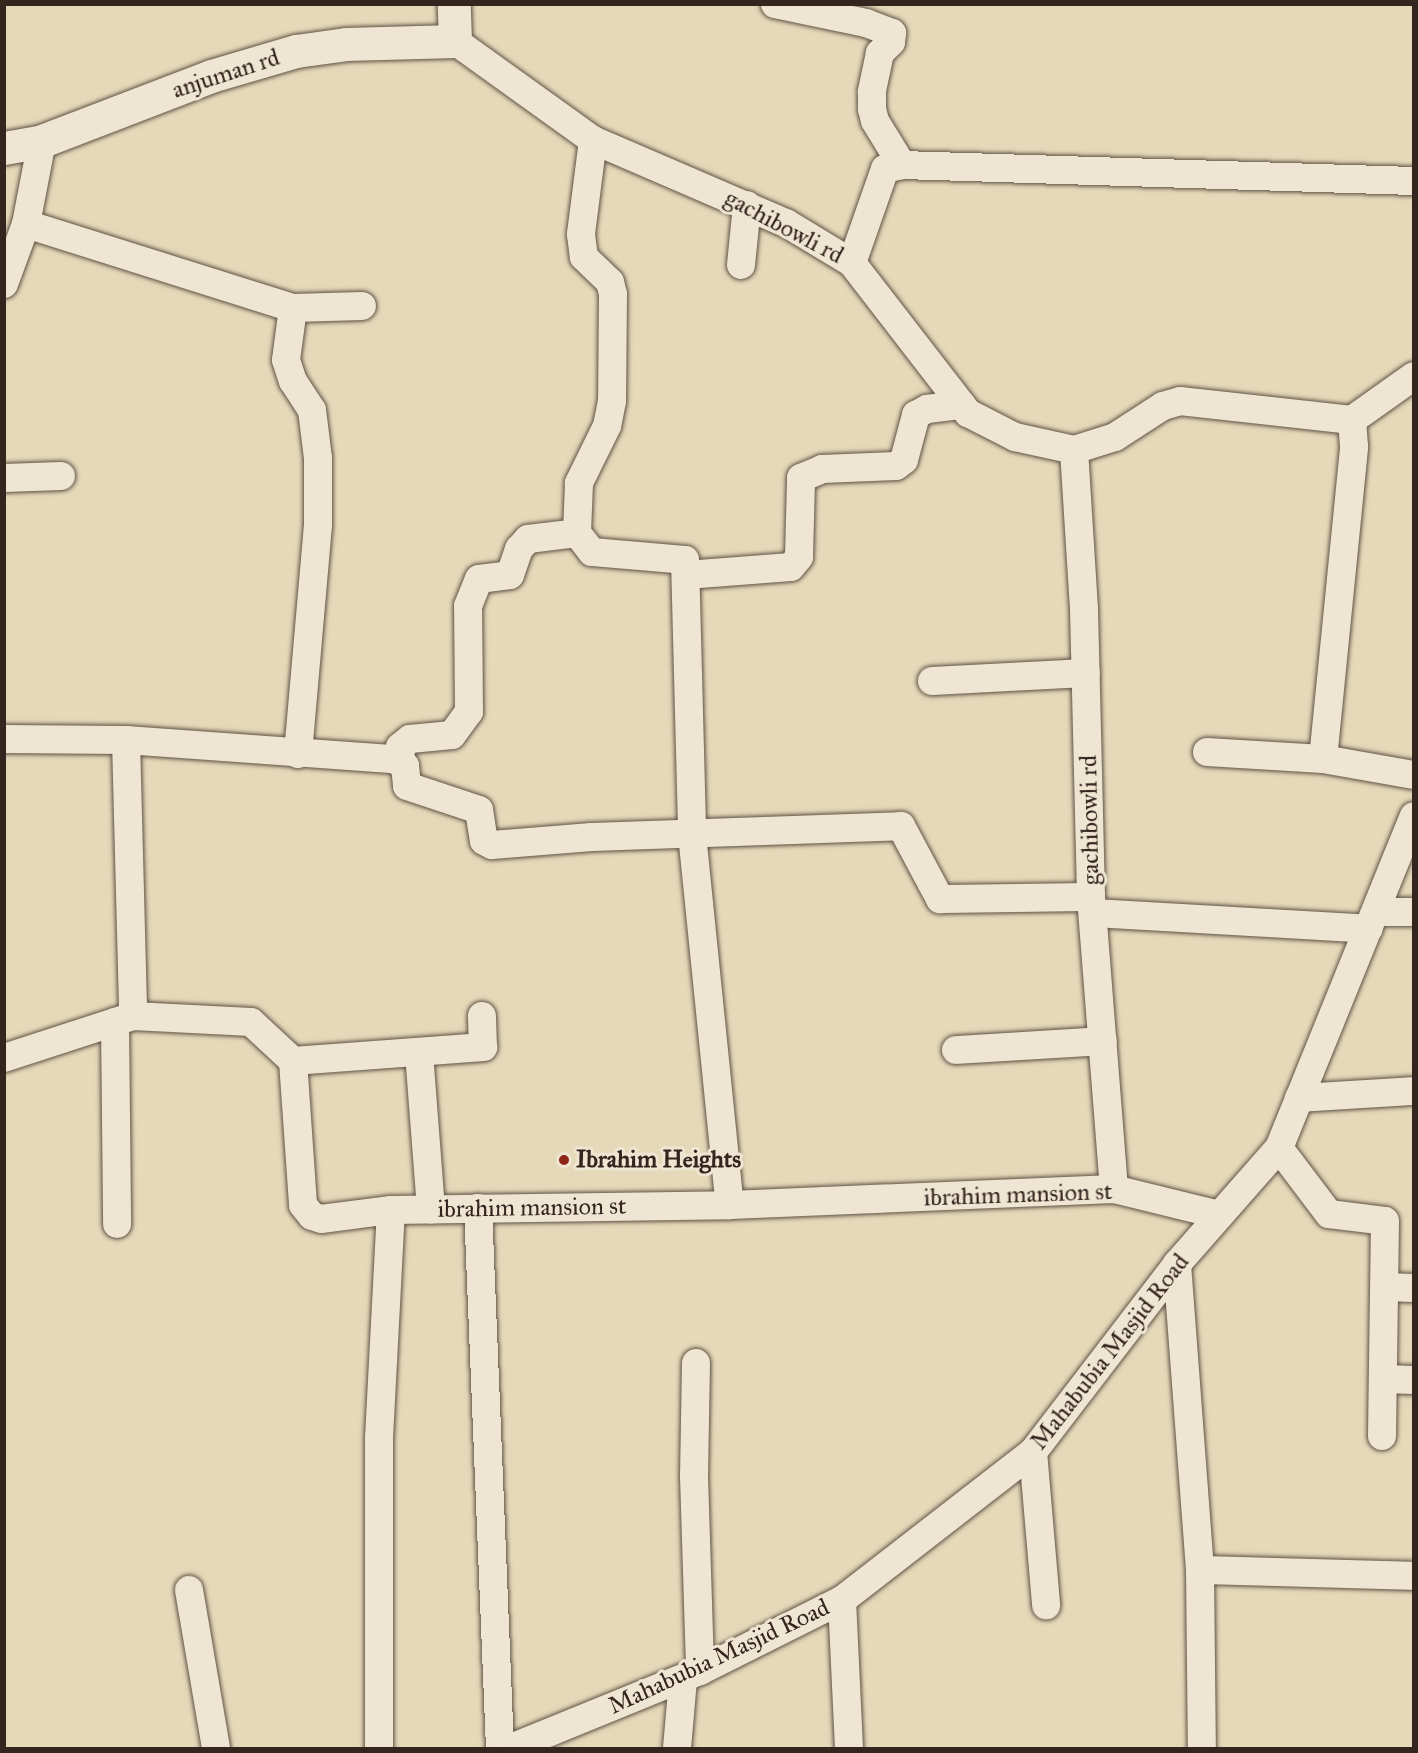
<!DOCTYPE html>
<style>
body{margin:0}
#map{position:relative;width:1418px;height:1753px;overflow:hidden;background:#e5d9b9;font-family:"IM FELL Great Primer",serif}
div>[style]{position:absolute}
.roads{filter:drop-shadow(0 0 2px #605245) drop-shadow(0 0 2px #605245)}
.minor>*{height:28px;margin:-14px;padding:0 14px;transform-origin:14px;border-radius:14px;background:#eee6d2}
.tertiary>*{height:33px;margin:-16.5px;padding:0 16.5px;transform-origin:16.5px;border-radius:16.5px;background:#eee6d2}
.dots>*{width:16px;height:16px;translate:-50% -50%;box-sizing:border-box;border:3px solid #eee6d2;border-radius:50%}
span{translate:-50% -50%;white-space:nowrap;text-align:center;line-height:1.15;-webkit-text-stroke:6px #eee6d2;paint-order:stroke}
.street-label{font-size:24px;color:#34251e}
.poi-label{font-size:24px;color:#34251e;font-weight:700}
.left{translate:0 -50%;text-align:left}
.frame{position:absolute;inset:0;border:6px solid #34251e;pointer-events:none}
</style>
<div id="map">
<div class="roads">
<div class="minor">
<div style="left:775px;top:4px;width:93px;rotate:11.8deg"></div>
<div style="left:866px;top:23px;width:28px;rotate:21deg"></div>
<div style="left:892px;top:33px;width:9px;rotate:96deg"></div>
<div style="left:891px;top:42px;width:16px;rotate:135deg"></div>
<div style="left:880px;top:53px;width:40px;rotate:102deg"></div>
<div style="left:872px;top:92px;width:17px;rotate:90deg"></div>
<div style="left:872px;top:109px;width:12px;rotate:76deg"></div>
<div style="left:875px;top:121px;width:52px;rotate:58.5deg"></div>
<div style="left:455px;top:41px;width:170px;rotate:35.7deg"></div>
<div style="left:593px;top:140px;width:210px;rotate:23.3deg"></div>
<div style="left:786px;top:223px;width:77px;rotate:31.2deg"></div>
<div style="left:852px;top:263px;width:190px;rotate:52.3deg"></div>
<div style="left:968px;top:413px;width:53px;rotate:27.1deg"></div>
<div style="left:1015px;top:437px;width:60px;rotate:12.4deg"></div>
<div style="left:1074px;top:450px;width:43px;rotate:-17.6deg"></div>
<div style="left:1115px;top:437px;width:57px;rotate:-32.9deg"></div>
<div style="left:1163px;top:406px;width:18px;rotate:-16deg"></div>
<div style="left:1180px;top:401px;width:173px;rotate:6.3deg"></div>
<div style="left:1352px;top:420px;width:76px;rotate:-35.4deg"></div>
<div style="left:593px;top:140px;width:95px;rotate:97.3deg"></div>
<div style="left:581px;top:234px;width:23px;rotate:83deg"></div>
<div style="left:584px;top:257px;width:36px;rotate:44deg"></div>
<div style="left:610px;top:282px;width:12px;rotate:76deg"></div>
<div style="left:613px;top:294px;width:107px;rotate:90.5deg"></div>
<div style="left:612px;top:401px;width:25px;rotate:101deg"></div>
<div style="left:607px;top:426px;width:64px;rotate:116.2deg"></div>
<div style="left:579px;top:483px;width:50px;rotate:92.3deg"></div>
<div style="left:577px;top:533px;width:24px;rotate:52deg"></div>
<div style="left:592px;top:552px;width:93px;rotate:4.9deg"></div>
<div style="left:685px;top:560px;width:274px;rotate:88.5deg"></div>
<div style="left:692px;top:834px;width:373px;rotate:84.2deg"></div>
<div style="left:26px;top:224px;width:280px;rotate:17.5deg"></div>
<div style="left:293px;top:308px;width:69px;rotate:-1.7deg"></div>
<div style="left:852px;top:263px;width:100px;rotate:-70.7deg"></div>
<div style="left:885px;top:169px;width:17px;rotate:-13deg"></div>
<div style="left:902px;top:165px;width:512px;rotate:1.79deg"></div>
<div style="left:741px;top:265px;width:60px;rotate:-84.3deg"></div>
<div style="left:4px;top:284px;width:64px;rotate:-69.9deg"></div>
<div style="left:26px;top:224px;width:85px;rotate:-79.1deg"></div>
<div style="left:293px;top:308px;width:52px;rotate:97.7deg"></div>
<div style="left:286px;top:360px;width:22px;rotate:72deg"></div>
<div style="left:293px;top:381px;width:35px;rotate:57deg"></div>
<div style="left:312px;top:410px;width:48px;rotate:82.9deg"></div>
<div style="left:318px;top:458px;width:67px;rotate:90deg"></div>
<div style="left:318px;top:525px;width:230px;rotate:95deg"></div>
<div style="left:1074px;top:450px;width:159px;rotate:86.4deg"></div>
<div style="left:1084px;top:609px;width:288px;rotate:88.6deg"></div>
<div style="left:1091px;top:897px;width:293px;rotate:85.5deg"></div>
<div style="left:4px;top:478px;width:57px;rotate:-2deg"></div>
<div style="left:686px;top:575px;width:105px;rotate:-4.4deg"></div>
<div style="left:791px;top:567px;width:13px;rotate:-51deg"></div>
<div style="left:799px;top:557px;width:79px;rotate:-88.5deg"></div>
<div style="left:801px;top:478px;width:23px;rotate:-23deg"></div>
<div style="left:822px;top:469px;width:74px;rotate:-2.3deg"></div>
<div style="left:896px;top:466px;width:10px;rotate:-37deg"></div>
<div style="left:904px;top:460px;width:47px;rotate:-75.1deg"></div>
<div style="left:916px;top:415px;width:13px;rotate:-29deg"></div>
<div style="left:927px;top:409px;width:35px;rotate:-7deg"></div>
<div style="left:932px;top:681px;width:154px;rotate:-3deg"></div>
<div style="left:4px;top:739px;width:122px;rotate:0.5deg"></div>
<div style="left:126px;top:740px;width:269px;rotate:4.1deg"></div>
<div style="left:394px;top:759px;width:13px;rotate:32deg"></div>
<div style="left:405px;top:766px;width:20px;rotate:84deg"></div>
<div style="left:407px;top:786px;width:76px;rotate:18.4deg"></div>
<div style="left:479px;top:810px;width:31px;rotate:81deg"></div>
<div style="left:484px;top:841px;width:9px;rotate:27deg"></div>
<div style="left:492px;top:845px;width:100px;rotate:-4.6deg"></div>
<div style="left:592px;top:837px;width:309px;rotate:-2deg"></div>
<div style="left:901px;top:826px;width:83px;rotate:61.9deg"></div>
<div style="left:940px;top:899px;width:151px;rotate:-0.8deg"></div>
<div style="left:126px;top:740px;width:276px;rotate:88.5deg"></div>
<div style="left:1207px;top:752px;width:116px;rotate:3.5deg"></div>
<div style="left:1323px;top:759px;width:92px;rotate:10deg"></div>
<div style="left:1323px;top:759px;width:314px;rotate:-84.3deg"></div>
<div style="left:1354px;top:447px;width:27px;rotate:-94deg"></div>
<div style="left:401px;top:761px;width:14px;rotate:-94deg"></div>
<div style="left:400px;top:747px;width:13px;rotate:-39deg"></div>
<div style="left:410px;top:739px;width:42px;rotate:-5.4deg"></div>
<div style="left:452px;top:735px;width:29px;rotate:-54deg"></div>
<div style="left:469px;top:712px;width:106px;rotate:-90.5deg"></div>
<div style="left:468px;top:606px;width:29px;rotate:-68deg"></div>
<div style="left:479px;top:579px;width:31px;rotate:-7deg"></div>
<div style="left:510px;top:575px;width:28px;rotate:-71deg"></div>
<div style="left:519px;top:549px;width:13px;rotate:-48deg"></div>
<div style="left:528px;top:539px;width:49px;rotate:-7deg"></div>
<div style="left:1378px;top:912px;width:36px"></div>
<div style="left:1094px;top:913px;width:275px;rotate:3.3deg"></div>
<div style="left:115px;top:1022px;width:202px;rotate:89.4deg"></div>
<div style="left:956px;top:1050px;width:147px;rotate:-3.5deg"></div>
<div style="left:419px;top:1053px;width:157px;rotate:85.6deg"></div>
<div style="left:4px;top:1058px;width:136px;rotate:-18deg"></div>
<div style="left:133px;top:1016px;width:118px;rotate:2.9deg"></div>
<div style="left:251px;top:1022px;width:57px;rotate:42.9deg"></div>
<div style="left:293px;top:1061px;width:144px;rotate:86deg"></div>
<div style="left:303px;top:1205px;width:14px;rotate:51deg"></div>
<div style="left:312px;top:1216px;width:9px;rotate:18deg"></div>
<div style="left:321px;top:1219px;width:71px;rotate:-7.3deg"></div>
<div style="left:391px;top:1210px;width:339px;rotate:-0.8deg"></div>
<div style="left:730px;top:1205px;width:384px;rotate:-2.4deg"></div>
<div style="left:1114px;top:1189px;width:109px;rotate:13.8deg"></div>
<div style="left:293px;top:1061px;width:191px;rotate:-4.2deg"></div>
<div style="left:483px;top:1047px;width:31px;rotate:-92deg"></div>
<div style="left:1299px;top:1098px;width:115px;rotate:-3.5deg"></div>
<div style="left:1279px;top:1148px;width:83px;rotate:52.9deg"></div>
<div style="left:1329px;top:1214px;width:56px;rotate:7.1deg"></div>
<div style="left:1385px;top:1221px;width:215px;rotate:90.8deg"></div>
<div style="left:478px;top:1208px;width:540px;rotate:87.67deg"></div>
<div style="left:1177px;top:1264px;width:307px;rotate:85.7deg"></div>
<div style="left:1200px;top:1570px;width:178px;rotate:89.4deg"></div>
<div style="left:1385px;top:1287px;width:29px;rotate:2deg"></div>
<div style="left:696px;top:1363px;width:113px;rotate:91deg"></div>
<div style="left:694px;top:1476px;width:195px;rotate:88.2deg"></div>
<div style="left:1384px;top:1379px;width:30px;rotate:2deg"></div>
<div style="left:1033px;top:1452px;width:154px;rotate:85.1deg"></div>
<div style="left:1200px;top:1570px;width:214px;rotate:1.6deg"></div>
<div style="left:189px;top:1590px;width:160px;rotate:80.3deg"></div>
<div style="left:842px;top:1600px;width:148px;rotate:87.3deg"></div>
<div style="left:379px;top:1748px;width:310px;rotate:-90deg"></div>
<div style="left:379px;top:1438px;width:228px;rotate:-87deg"></div>
<div style="left:511px;top:1748px;width:204px;rotate:-22.2deg"></div>
<div style="left:700px;top:1671px;width:159px;rotate:-26.6deg"></div>
<div style="left:842px;top:1600px;width:242px;rotate:-37.8deg"></div>
<div style="left:1033px;top:1452px;width:237px;rotate:-52.5deg"></div>
<div style="left:1177px;top:1264px;width:154px;rotate:-48.7deg"></div>
<div style="left:1279px;top:1148px;width:358px;rotate:-67.9deg"></div>
<div style="left:677px;top:1748px;width:69px;rotate:-85deg"></div>
</div>
<div class="tertiary">
<div style="left:4px;top:148px;width:39px;rotate:-10deg"></div>
<div style="left:42px;top:141px;width:181px;rotate:-21deg"></div>
<div style="left:211px;top:76px;width:89px;rotate:-16.4deg"></div>
<div style="left:296px;top:51px;width:50px;rotate:-8deg"></div>
<div style="left:346px;top:44px;width:109px;rotate:-1.6deg"></div>
<div style="left:455px;top:41px;width:37px;rotate:-92deg"></div>
</div>
</div>
<div class="dots">
<div style="left:564px;top:1160px;background:#8f2418"></div>
</div>
<div class="street-label">
<span style="left:226px;top:74px;rotate:-18deg">anjuman rd</span>
<span style="left:784px;top:227px;rotate:28deg">gachibowli rd</span>
<span style="left:1090px;top:820px;rotate:-91deg">gachibowli rd</span>
<span style="left:1018px;top:1195px;rotate:-2deg">ibrahim mansion st</span>
<span style="left:532px;top:1208px;rotate:-1deg">ibrahim mansion st</span>
<span style="left:1110px;top:1352px;rotate:-52deg">Mahabubia Masjid Road</span>
<span style="left:719px;top:1657px;rotate:-25deg">Mahabubia Masjid Road</span>
</div>
<div class="poi-label">
<span class="left" style="left:576px;top:1160px">Ibrahim Heights</span>
</div>
<div class="frame"></div>
</div>
